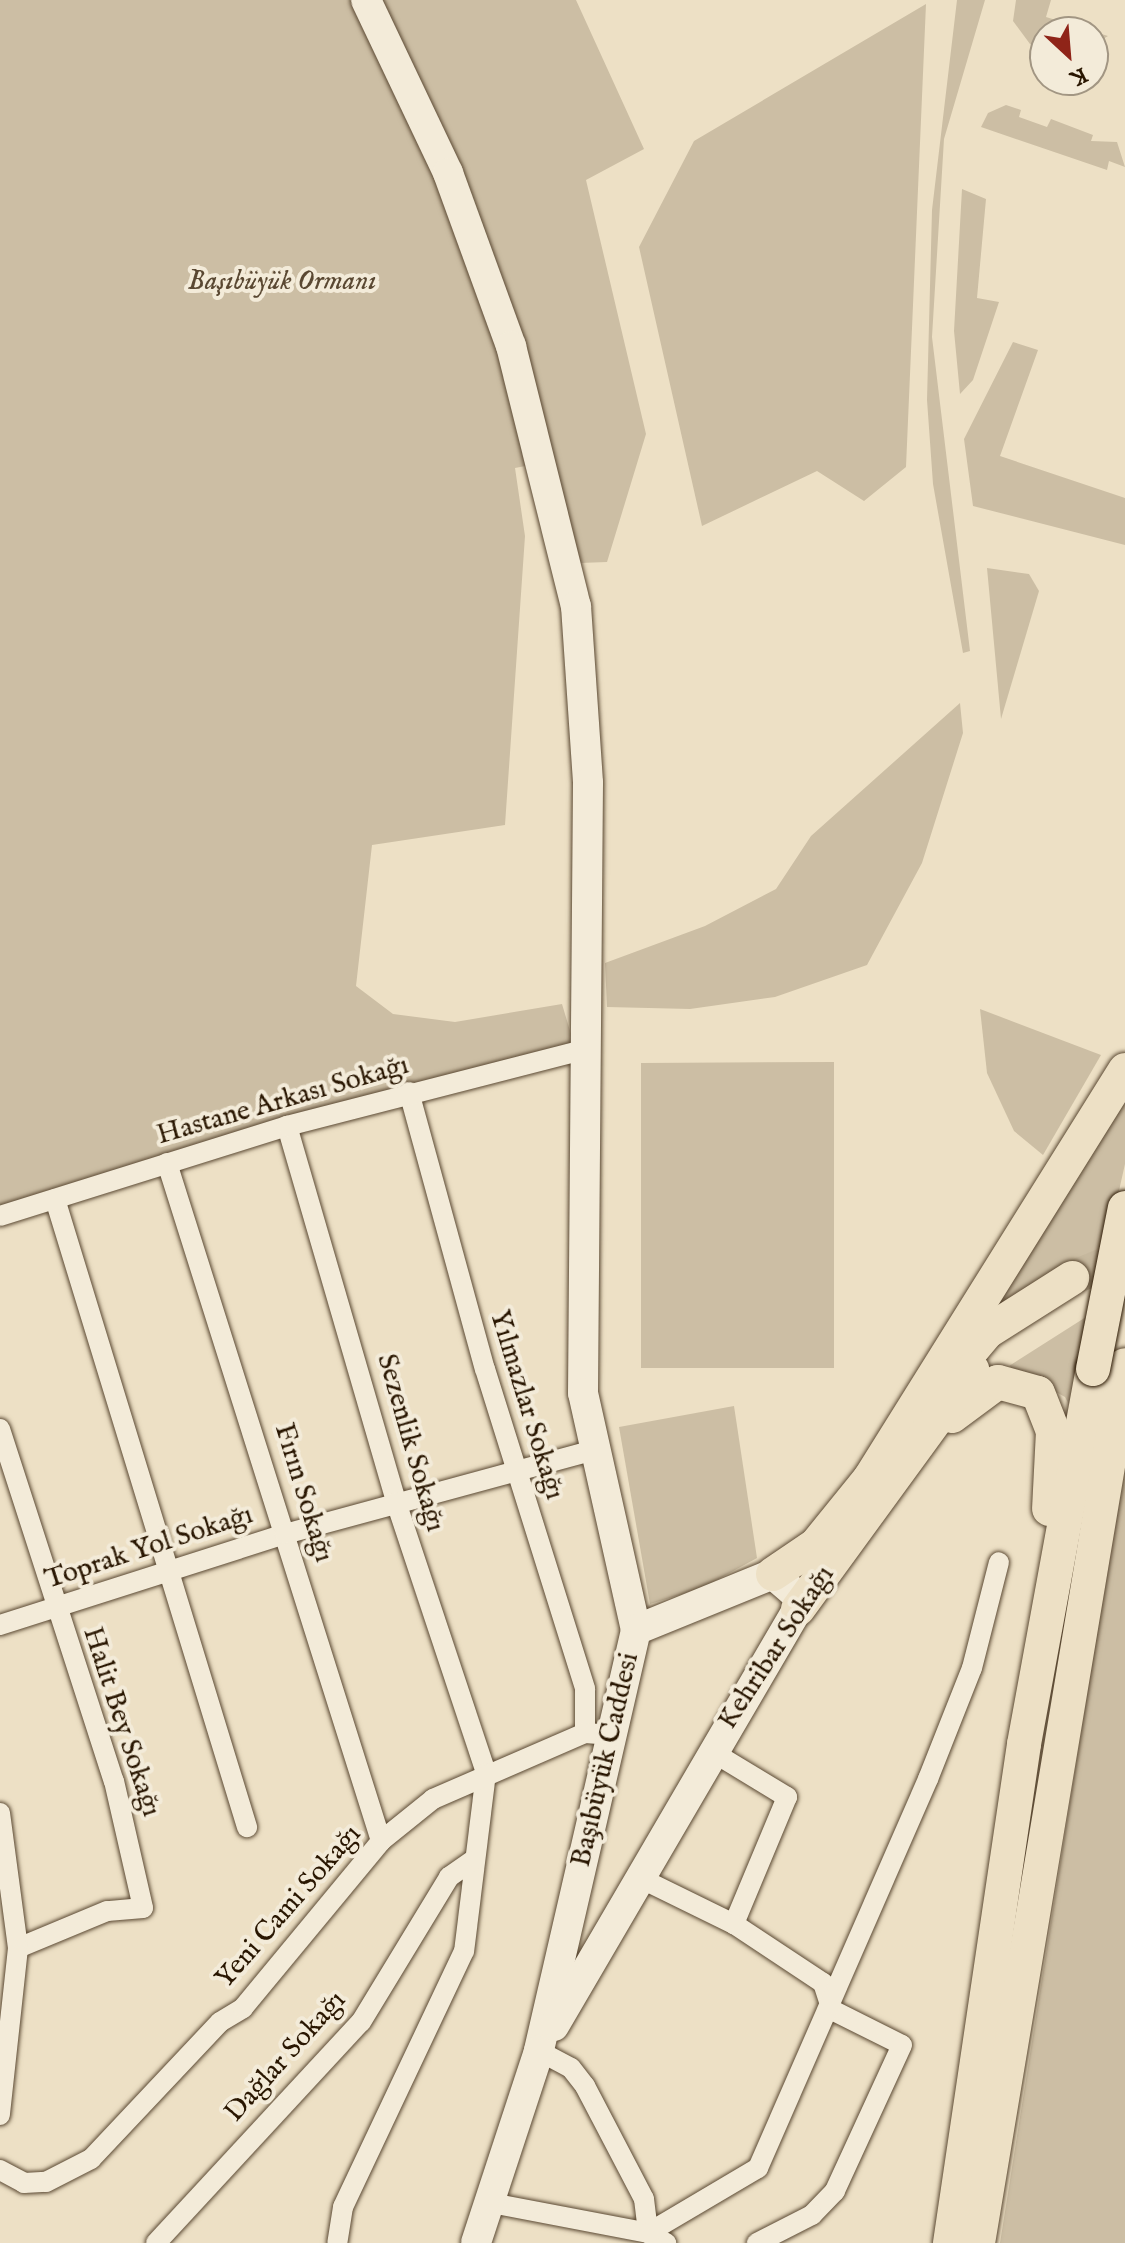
<!DOCTYPE html>
<meta charset="utf-8">
<style>
body{margin:0}
#map{position:relative;width:1125px;height:2243px;overflow:hidden;background:#ede0c5;font-family:"IM FELL English",serif}
div>[style]{position:absolute}
.green>*{inset:0;background:#ccbea4}
.primary-tunnel>*{height:34px;margin-top:-17px;transform-origin:0;background:repeating-linear-gradient(90deg,#c6b89e 0 34px,transparent 0 51px)}
.roads{filter:drop-shadow(0 0 2px #5a4832) drop-shadow(0 0 2px #5a4832)}
.street>*{height:20px;margin:-10px;padding:0 10px;transform-origin:10px;border-radius:10px;background:#f3ebd9}
.secondary>*{height:30px;margin:-15px;padding:0 15px;transform-origin:15px;border-radius:15px;background:#f3ebd9}
.primary>*{height:34px;margin:-17px;padding:0 17px;transform-origin:17px;border-radius:17px;background:#ede0c5}
.bridges{filter:drop-shadow(0 0 2px #291601) drop-shadow(0 0 2px #291601)}
.primary-bridge>*{height:34px;margin:-17px;padding:0 17px;transform-origin:17px;border-radius:17px;background:#ede0c5}
span{translate:-50% -50%;white-space:nowrap;text-align:center;line-height:1.15;-webkit-text-stroke:8px #f3ebd9;paint-order:stroke}
.park-label{font-size:28px;color:#5a4832;font-style:italic}
.street-label{font-size:28px;color:#291601}
.north{position:absolute;left:1029px;top:16px;width:80px;height:80px;box-sizing:border-box;background:#f3ebd9;border:2px solid #a29683;border-radius:50%;rotate:154deg;font-size:22px;font-weight:700;line-height:32px;text-align:center;color:#291601}
.north::after{content:'';display:block;margin:auto;width:28px;height:36px;background:#8f2418;clip-path:polygon(50% 0,100% 100%,50% 72%,0 100%)}
</style>
<div id="map">
<div class="green">
<div style="clip-path:polygon(0 0,576px 0,644px 149px,586px 180px,646px 434px,607px 562px,580px 563px,551px 461px,515px 468px,525px 536px,505px 825px,372px 845px,356px 986px,393px 1014px,455px 1022px,562px 1004px,574px 1044px,0 1208px)"></div>
<div style="clip-path:polygon(957px 0,985px 0,944px 139px,932px 337px,970px 651px,963px 653px,933px 484px,927px 400px,932px 210px)"></div>
<div style="clip-path:polygon(1016px 0,1051px 0,1046px 17px,1108px 36px,1093px 45px,1093px 32px,1045px 32px,1045px 49px,1030px 44px,1013px 21px)"></div>
<div style="clip-path:polygon(926px 4px,906px 467px,864px 501px,817px 471px,702px 526px,639px 247px,694px 141px)"></div>
<div style="clip-path:polygon(1006px 105px,1021px 110px,1019px 117px,1047px 127px,1051px 119px,1093px 135px,1091px 141px,1117px 142px,1125px 167px,1109px 161px,1107px 170px,981px 127px,988px 113px)"></div>
<div style="clip-path:polygon(962px 189px,986px 199px,977px 298px,999px 302px,973px 380px,960px 394px,954px 331px)"></div>
<div style="clip-path:polygon(1013px 342px,1038px 350px,1000px 456px,1125px 498px,1125px 545px,973px 506px,964px 439px)"></div>
<div style="clip-path:polygon(987px 568px,1029px 574px,1039px 591px,1001px 719px)"></div>
<div style="clip-path:polygon(960px 703px,963px 733px,922px 863px,867px 965px,775px 997px,690px 1009px,607px 1007px,605px 963px,705px 926px,776px 889px,811px 836px)"></div>
<div style="clip-path:polygon(980px 1009px,1101px 1055px,1043px 1155px,1014px 1131px,987px 1073px)"></div>
<div style="clip-path:polygon(834px 1062px,834px 1368px,641px 1368px,641px 1063px)"></div>
<div style="clip-path:polygon(1125px 1092px,1125px 1164px,1105px 1253px,976px 1328px)"></div>
<div style="clip-path:polygon(1097px 1310px,1074px 1414px,1065px 1397px,1009px 1366px)"></div>
<div style="clip-path:polygon(734px 1406px,757px 1558px,702px 1588px,650px 1604px,619px 1427px)"></div>
<div style="clip-path:polygon(1125px 1471px,1125px 2243px,1000px 2243px,1105px 1582px)"></div>
</div>
<div class="primary-tunnel">
<div style="left:1072px;top:1278px;width:57px;rotate:-22.5deg"></div>
</div>
<div class="roads">
<div class="street">
<div style="left:409px;top:1092px;width:287px;rotate:74.7deg"></div>
<div style="left:485px;top:1369px;width:335px;rotate:72.6deg"></div>
<div style="left:585px;top:1689px;width:44px;rotate:90deg"></div>
<div style="left:287px;top:1126px;width:391px;rotate:73.8deg"></div>
<div style="left:396px;top:1502px;width:286px;rotate:71.6deg"></div>
<div style="left:486px;top:1773px;width:179px;rotate:97deg"></div>
<div style="left:464px;top:1951px;width:283px;rotate:115.3deg"></div>
<div style="left:343px;top:2207px;width:36px;rotate:99deg"></div>
<div style="left:167px;top:1163px;width:711px;rotate:72.48deg"></div>
<div style="left:55px;top:1199px;width:657px;rotate:73deg"></div>
<div style="left:0;top:1216px;width:301px;rotate:-17.4deg"></div>
<div style="left:287px;top:1126px;width:307px;rotate:-14.4deg"></div>
<div style="left:0;top:1429px;width:370px;rotate:72.1deg"></div>
<div style="left:114px;top:1781px;width:130px;rotate:77.1deg"></div>
<div style="left:143px;top:1908px;width:36px;rotate:175deg"></div>
<div style="left:107px;top:1911px;width:96px;rotate:157.4deg"></div>
<div style="left:0;top:1625px;width:299px;rotate:-17.7deg"></div>
<div style="left:285px;top:1534px;width:320px;rotate:-15.2deg"></div>
<div style="left:711px;top:1751px;width:89px;rotate:31.2deg"></div>
<div style="left:787px;top:1797px;width:138px;rotate:112.7deg"></div>
<div style="left:0;top:1813px;width:136px;rotate:82.4deg"></div>
<div style="left:18px;top:1948px;width:168px;rotate:96.2deg"></div>
<div style="left:640px;top:1878px;width:105px;rotate:26.1deg"></div>
<div style="left:734px;top:1924px;width:107px;rotate:33.5deg"></div>
<div style="left:823px;top:1983px;width:28px;rotate:72deg"></div>
<div style="left:832px;top:2010px;width:78px;rotate:26.6deg"></div>
<div style="left:902px;top:2045px;width:161px;rotate:114.7deg"></div>
<div style="left:835px;top:2191px;width:33px;rotate:134deg"></div>
<div style="left:812px;top:2215px;width:62px;rotate:153deg"></div>
<div style="left:539px;top:2051px;width:36px;rotate:28deg"></div>
<div style="left:571px;top:2068px;width:23px;rotate:52deg"></div>
<div style="left:585px;top:2086px;width:127px;rotate:62.4deg"></div>
<div style="left:644px;top:2199px;width:34px;rotate:83deg"></div>
<div style="left:648px;top:2233px;width:21px;rotate:29deg"></div>
<div style="left:0;top:2170px;width:27px;rotate:28deg"></div>
<div style="left:24px;top:2183px;width:22px;rotate:-3deg"></div>
<div style="left:46px;top:2182px;width:51px;rotate:-27.1deg"></div>
<div style="left:91px;top:2159px;width:188px;rotate:-46.7deg"></div>
<div style="left:220px;top:2022px;width:27px;rotate:-31deg"></div>
<div style="left:243px;top:2008px;width:217px;rotate:-50.4deg"></div>
<div style="left:381px;top:1841px;width:67px;rotate:-38.9deg"></div>
<div style="left:433px;top:1799px;width:166px;rotate:-23.5deg"></div>
<div style="left:585px;top:1733px;width:31px;rotate:4deg"></div>
<div style="left:486px;top:2202px;width:165px;rotate:10.8deg"></div>
<div style="left:648px;top:2233px;width:128px;rotate:-30.6deg"></div>
<div style="left:758px;top:2168px;width:425px;rotate:-66.4deg"></div>
<div style="left:928px;top:1779px;width:119px;rotate:-68.4deg"></div>
<div style="left:972px;top:1668px;width:109px;rotate:-75.7deg"></div>
<div style="left:156px;top:2243px;width:301px;rotate:-47.2deg"></div>
<div style="left:361px;top:2022px;width:170px;rotate:-58.7deg"></div>
<div style="left:449px;top:1877px;width:28px;rotate:-35deg"></div>
</div>
<div class="secondary">
<div style="left:366px;top:0;width:191px;rotate:64.6deg"></div>
<div style="left:448px;top:173px;width:184px;rotate:70deg"></div>
<div style="left:511px;top:346px;width:268px;rotate:76deg"></div>
<div style="left:576px;top:606px;width:177px;rotate:86.1deg"></div>
<div style="left:588px;top:783px;width:610px;rotate:90.47deg"></div>
<div style="left:583px;top:1393px;width:243px;rotate:77.4deg"></div>
<div style="left:636px;top:1630px;width:432px;rotate:103deg"></div>
<div style="left:539px;top:2051px;width:202px;rotate:108.2deg"></div>
<div style="left:554px;top:2026px;width:483px;rotate:-59.7deg"></div>
<div style="left:798px;top:1609px;width:13px;rotate:-90deg"></div>
<div style="left:798px;top:1596px;width:33px;rotate:-139deg"></div>
<div style="left:773px;top:1574px;width:148px;rotate:157.8deg"></div>
</div>
<div class="primary">
<div style="left:944px;top:1383px;width:67px;rotate:-49.9deg"></div>
<div style="left:987px;top:1332px;width:101px;rotate:-32.4deg"></div>
<div style="left:952px;top:1416px;width:57px;rotate:-36.5deg"></div>
<div style="left:998px;top:1382px;width:41px;rotate:15.4deg"></div>
<div style="left:1038px;top:1393px;width:41px;rotate:68.5deg"></div>
<div style="left:1053px;top:1431px;width:78px;rotate:92.9deg"></div>
<div style="left:867px;top:1483px;width:487px;rotate:-58deg"></div>
<div style="left:773px;top:1574px;width:52px;rotate:-34deg"></div>
<div style="left:816px;top:1545px;width:102px;rotate:-51deg"></div>
<div style="left:798px;top:1609px;width:296px;rotate:-53.9deg"></div>
<div style="left:950px;top:2243px;width:504px;rotate:-81.56deg"></div>
<div style="left:1024px;top:1744px;width:381px;rotate:-79.6deg"></div>
<div style="left:978px;top:2243px;width:890px;rotate:-80.5deg"></div>
</div>
</div>
<div class="bridges">
<div class="primary-bridge">
<div style="left:1093px;top:1369px;width:164px;rotate:-78.8deg"></div>
</div>
</div>
<div class="park-label">
<span style="left:282px;top:282px">Başıbüyük Ormanı</span>
</div>
<div class="street-label">
<span style="left:283px;top:1101px;rotate:-16deg">Hastane Arkası Sokağı</span>
<span style="left:526px;top:1405px;rotate:73deg">Yılmazlar Sokağı</span>
<span style="left:410px;top:1443px;rotate:74deg">Sezenlik Sokağı</span>
<span style="left:303px;top:1493px;rotate:73deg">Fırın Sokağı</span>
<span style="left:149px;top:1548px;rotate:-18deg">Toprak Yol Sokağı</span>
<span style="left:777px;top:1648px;rotate:-57deg">Kehribar Sokağı</span>
<span style="left:121px;top:1722px;rotate:72deg">Halit Bey Sokağı</span>
<span style="left:606px;top:1760px;rotate:-77deg">Başıbüyük Caddesi</span>
<span style="left:289px;top:1907px;rotate:-49deg">Yeni Cami Sokağı</span>
<span style="left:286px;top:2057px;rotate:-48deg">Dağlar Sokağı</span>
</div>
<div class="north">K</div>
</div>
